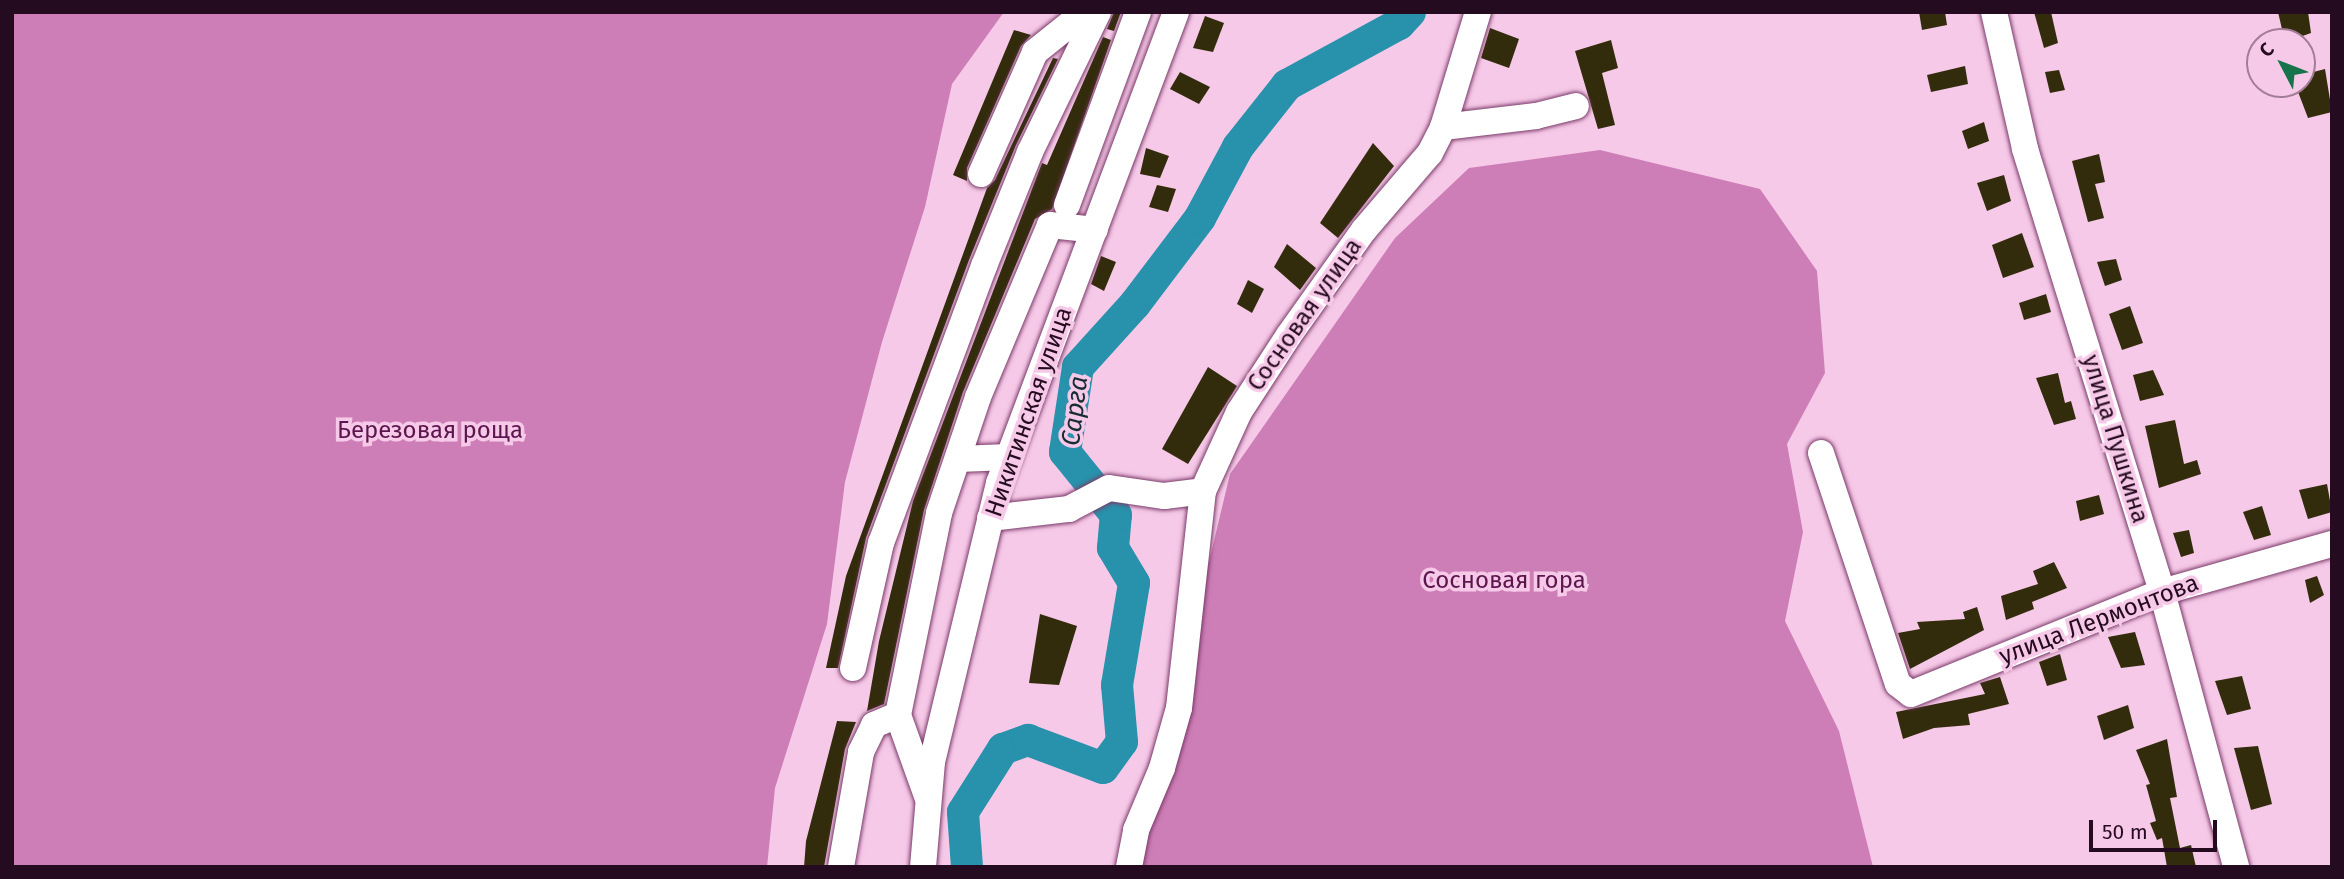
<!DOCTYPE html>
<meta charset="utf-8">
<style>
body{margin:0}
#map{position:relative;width:2344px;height:879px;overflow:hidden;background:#f7c9e8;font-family:"Fira Sans",sans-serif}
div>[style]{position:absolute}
.forest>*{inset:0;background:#ce7eb7}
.river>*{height:32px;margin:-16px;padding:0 16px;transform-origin:16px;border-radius:16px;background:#2891ab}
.building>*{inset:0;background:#332c0c}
.roads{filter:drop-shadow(0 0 2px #7a3a69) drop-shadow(0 0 2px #7a3a69)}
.minor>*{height:26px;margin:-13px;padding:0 13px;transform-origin:13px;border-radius:13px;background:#fff}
span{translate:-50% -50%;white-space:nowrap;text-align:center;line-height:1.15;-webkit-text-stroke:7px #f7c9e8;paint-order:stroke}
.street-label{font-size:24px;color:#250b1f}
.park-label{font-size:24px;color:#5d154e}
.water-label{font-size:26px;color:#172d34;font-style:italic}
.frame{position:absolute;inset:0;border:14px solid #250b1f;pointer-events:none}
.north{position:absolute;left:2246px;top:28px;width:70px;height:70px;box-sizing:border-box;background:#f7c9e8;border:2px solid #a37d98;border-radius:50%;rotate:312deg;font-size:19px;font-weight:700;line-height:28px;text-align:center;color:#250b1f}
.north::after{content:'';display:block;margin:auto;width:24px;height:32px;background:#15744a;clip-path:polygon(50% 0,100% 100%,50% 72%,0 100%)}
.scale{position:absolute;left:2089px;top:820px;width:128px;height:32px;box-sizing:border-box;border:4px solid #250b1f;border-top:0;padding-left:9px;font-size:21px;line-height:24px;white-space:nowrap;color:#250b1f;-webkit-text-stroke:5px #f7c9e8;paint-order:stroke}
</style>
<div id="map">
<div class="forest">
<div style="clip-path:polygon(12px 12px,1004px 12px,952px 84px,925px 207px,882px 342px,845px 482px,827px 624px,775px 788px,767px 867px,12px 867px)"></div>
<div style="clip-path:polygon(1600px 150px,1760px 189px,1817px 271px,1825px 373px,1787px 444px,1803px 532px,1785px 621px,1839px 731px,1873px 867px,1136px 867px,1230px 474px,1395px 238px,1469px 168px)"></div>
</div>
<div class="river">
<div style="left:967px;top:867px;width:55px;rotate:-94.2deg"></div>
<div style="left:963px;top:812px;width:75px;rotate:-57.6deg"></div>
<div style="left:1003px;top:749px;width:27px;rotate:-20deg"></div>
<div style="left:1028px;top:740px;width:80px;rotate:20.5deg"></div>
<div style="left:1103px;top:768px;width:32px;rotate:-54deg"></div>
<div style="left:1122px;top:742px;width:57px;rotate:-95deg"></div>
<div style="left:1117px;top:685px;width:103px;rotate:-80.5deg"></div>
<div style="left:1134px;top:583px;width:41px;rotate:-121deg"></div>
<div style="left:1113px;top:548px;width:33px;rotate:-85deg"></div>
<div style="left:1116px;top:515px;width:81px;rotate:-129deg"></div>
<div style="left:1065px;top:452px;width:86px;rotate:-81.3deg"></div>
<div style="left:1078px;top:367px;width:85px;rotate:-47.9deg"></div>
<div style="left:1135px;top:304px;width:108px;rotate:-52.9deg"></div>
<div style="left:1200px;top:218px;width:81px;rotate:-61.8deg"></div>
<div style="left:1238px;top:147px;width:79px;rotate:-51.7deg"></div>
<div style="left:1287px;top:85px;width:128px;rotate:-28.6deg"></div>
<div style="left:1399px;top:24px;width:16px;rotate:-47deg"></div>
</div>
<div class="building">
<div style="clip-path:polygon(1114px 12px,1121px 12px,1114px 31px,1107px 29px)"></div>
<div style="clip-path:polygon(1919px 12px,1945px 12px,1947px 25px,1922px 30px)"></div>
<div style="clip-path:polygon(2034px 12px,2051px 12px,2058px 43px,2044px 48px)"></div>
<div style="clip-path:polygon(2278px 12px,2308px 12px,2311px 33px,2285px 42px)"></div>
<div style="clip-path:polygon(1205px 16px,1224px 23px,1213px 52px,1193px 48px)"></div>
<div style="clip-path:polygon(1490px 28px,1519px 39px,1509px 68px,1481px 58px)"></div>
<div style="clip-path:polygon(1014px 30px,1031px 35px,1021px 46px,967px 168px,967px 181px,953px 175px)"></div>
<div style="clip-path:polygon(1103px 37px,1111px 40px,1052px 209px,1035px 219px,963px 392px,924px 510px,884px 704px,867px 711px,879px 641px,913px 501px,1042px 163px,1047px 165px)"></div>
<div style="clip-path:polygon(1611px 40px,1618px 68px,1602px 73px,1615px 125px,1598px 129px,1575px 51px)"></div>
<div style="clip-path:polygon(1053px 58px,1058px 59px,1016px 145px,969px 260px,866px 538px,838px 668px,826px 668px,846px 576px,987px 188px,995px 180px)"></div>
<div style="clip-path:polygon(1965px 66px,1968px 84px,1931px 92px,1927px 75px)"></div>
<div style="clip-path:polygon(2325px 69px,2332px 112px,2308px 118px,2295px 84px,2302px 84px,2302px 75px)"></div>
<div style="clip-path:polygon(2059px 70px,2065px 90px,2050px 93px,2045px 72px)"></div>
<div style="clip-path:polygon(1180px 72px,1210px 87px,1199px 104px,1170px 89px)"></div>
<div style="clip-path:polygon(1984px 122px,1989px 141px,1968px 149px,1962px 131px)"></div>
<div style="clip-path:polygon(1373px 143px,1394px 166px,1338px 238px,1320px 223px)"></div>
<div style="clip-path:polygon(1146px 148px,1169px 156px,1160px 178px,1140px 174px)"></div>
<div style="clip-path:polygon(2099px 154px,2105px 182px,2095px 184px,2104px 218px,2088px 222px,2072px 161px)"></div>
<div style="clip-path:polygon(2004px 175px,2011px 201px,1987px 211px,1977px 183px)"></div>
<div style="clip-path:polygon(1157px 185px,1176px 189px,1168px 212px,1149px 207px)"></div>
<div style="clip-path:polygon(2022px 233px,2034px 267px,2003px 278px,1992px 245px)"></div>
<div style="clip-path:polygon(1287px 244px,1316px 268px,1300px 290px,1274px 267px)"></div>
<div style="clip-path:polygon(1101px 256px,1116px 262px,1104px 291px,1091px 284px)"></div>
<div style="clip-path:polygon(2116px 259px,2122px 280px,2105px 286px,2097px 262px)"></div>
<div style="clip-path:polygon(1248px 280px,1264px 289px,1252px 313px,1237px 304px)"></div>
<div style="clip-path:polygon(2046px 294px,2051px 312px,2024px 320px,2019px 303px)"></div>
<div style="clip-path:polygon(2130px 306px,2143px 343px,2122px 350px,2109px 314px)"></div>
<div style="clip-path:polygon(1208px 367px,1237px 386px,1188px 464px,1162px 449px)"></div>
<div style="clip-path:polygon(2153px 370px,2164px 395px,2140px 401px,2133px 375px)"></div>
<div style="clip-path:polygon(2058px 373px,2065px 403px,2071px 401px,2076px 419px,2054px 425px,2036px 378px)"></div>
<div style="clip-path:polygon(2175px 420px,2184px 464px,2197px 460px,2201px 474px,2159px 488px,2145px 426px)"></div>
<div style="clip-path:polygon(2327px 484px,2332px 512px,2308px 519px,2299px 490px)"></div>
<div style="clip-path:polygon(2099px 495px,2104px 514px,2080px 521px,2076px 501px)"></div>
<div style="clip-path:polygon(2262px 506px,2271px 535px,2254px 540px,2243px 512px)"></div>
<div style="clip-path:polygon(2189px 530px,2194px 553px,2181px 557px,2173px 533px)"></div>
<div style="clip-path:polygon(2054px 562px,2067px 588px,2032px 602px,2034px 609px,2006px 620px,2001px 596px,2038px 584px,2033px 571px)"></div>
<div style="clip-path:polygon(2317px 576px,2324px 595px,2310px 603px,2305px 580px)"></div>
<div style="clip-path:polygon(1977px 607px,1984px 630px,1910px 669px,1898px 633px,1920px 629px,1917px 622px,1965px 619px,1963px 612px)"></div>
<div style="clip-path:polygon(1040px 614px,1077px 626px,1059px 685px,1029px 683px)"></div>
<div style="clip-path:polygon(2135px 632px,2145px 665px,2121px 668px,2108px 637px)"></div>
<div style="clip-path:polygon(2060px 654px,2067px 680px,2047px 686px,2039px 662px)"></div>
<div style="clip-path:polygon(2242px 676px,2251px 709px,2227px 715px,2215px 681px)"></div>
<div style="clip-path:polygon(2000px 677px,2009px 704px,1968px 714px,1970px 725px,1934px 728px,1903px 739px,1896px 712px,1985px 694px,1980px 683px)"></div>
<div style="clip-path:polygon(2128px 705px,2134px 728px,2104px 740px,2097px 716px)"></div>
<div style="clip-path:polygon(837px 721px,856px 722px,845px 749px,824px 867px,804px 867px,806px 841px)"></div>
<div style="clip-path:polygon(2167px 739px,2177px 797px,2170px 798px,2180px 848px,2191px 845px,2196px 867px,2167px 867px,2162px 838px,2157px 840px,2150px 823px,2156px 821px,2146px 785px,2150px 784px,2136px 750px)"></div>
<div style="clip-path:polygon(2258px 746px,2272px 804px,2251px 810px,2234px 748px)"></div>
</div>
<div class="roads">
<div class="minor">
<div style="left:1994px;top:12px;width:140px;rotate:77.2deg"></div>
<div style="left:2025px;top:149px;width:464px;rotate:72.8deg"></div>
<div style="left:2162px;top:592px;width:285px;rotate:74.9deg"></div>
<div style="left:1443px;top:127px;width:94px;rotate:-6.7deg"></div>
<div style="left:1536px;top:116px;width:41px;rotate:-14deg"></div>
<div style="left:981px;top:174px;width:133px;rotate:-66.1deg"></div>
<div style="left:1035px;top:52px;width:64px;rotate:-38.7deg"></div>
<div style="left:1067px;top:205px;width:206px;rotate:-69.8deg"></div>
<div style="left:1821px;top:453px;width:243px;rotate:71.6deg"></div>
<div style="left:1898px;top:684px;width:16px;rotate:38deg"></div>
<div style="left:1911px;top:694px;width:271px;rotate:-22.1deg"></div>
<div style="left:2162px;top:592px;width:177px;rotate:-15.8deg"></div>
<div style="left:958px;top:459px;width:51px;rotate:-2.2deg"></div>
<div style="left:990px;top:518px;width:80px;rotate:-6.5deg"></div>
<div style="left:1069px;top:509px;width:45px;rotate:-27.7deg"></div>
<div style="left:1109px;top:488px;width:56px;rotate:8.3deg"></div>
<div style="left:1164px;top:496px;width:39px;rotate:-7deg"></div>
<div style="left:853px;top:668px;width:128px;rotate:-77.4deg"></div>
<div style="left:881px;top:543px;width:296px;rotate:-69.6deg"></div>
<div style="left:984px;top:266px;width:123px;rotate:-68deg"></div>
<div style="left:1030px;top:152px;width:156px;rotate:-64.1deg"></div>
<div style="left:927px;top:796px;width:86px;rotate:-109.7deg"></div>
<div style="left:898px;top:715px;width:206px;rotate:-78.5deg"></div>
<div style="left:939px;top:513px;width:122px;rotate:-71.4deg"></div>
<div style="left:978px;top:397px;width:186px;rotate:-67.3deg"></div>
<div style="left:1050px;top:225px;width:45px;rotate:6.3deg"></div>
<div style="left:841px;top:867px;width:117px;rotate:-80.1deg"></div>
<div style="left:861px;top:752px;width:30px;rotate:-64deg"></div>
<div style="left:874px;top:725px;width:26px;rotate:-23deg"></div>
<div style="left:923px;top:867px;width:105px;rotate:-85.1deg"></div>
<div style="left:932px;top:762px;width:287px;rotate:-76.5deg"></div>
<div style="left:999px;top:483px;width:503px;rotate:-69.4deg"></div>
<div style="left:1129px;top:867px;width:38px;rotate:-79deg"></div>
<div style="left:1136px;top:830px;width:67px;rotate:-67.2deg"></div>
<div style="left:1162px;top:768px;width:62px;rotate:-74.2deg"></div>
<div style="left:1179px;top:708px;width:218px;rotate:-83.7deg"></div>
<div style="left:1203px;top:491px;width:87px;rotate:-65.5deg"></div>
<div style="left:1239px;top:412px;width:92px;rotate:-57deg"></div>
<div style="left:1289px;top:335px;width:129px;rotate:-54.5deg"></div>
<div style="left:1364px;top:230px;width:101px;rotate:-49.4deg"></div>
<div style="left:1430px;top:153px;width:29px;rotate:-63deg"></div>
<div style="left:1443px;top:127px;width:120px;rotate:-73.1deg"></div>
</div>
</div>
<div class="street-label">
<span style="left:1305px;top:315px;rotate:-55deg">Сосновая улица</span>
<span style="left:1029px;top:412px;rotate:-71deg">Никитинская улица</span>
<span style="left:2115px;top:439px;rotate:73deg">улица Пушкина</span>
<span style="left:2099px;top:620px;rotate:-21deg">улица Лермонтова</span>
</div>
<div class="park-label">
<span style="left:430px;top:431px">Березовая роща</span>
<span style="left:1504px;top:581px">Сосновая гора</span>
</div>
<div class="water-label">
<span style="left:1075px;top:411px;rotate:-83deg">Сарга</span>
</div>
<div class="frame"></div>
<div class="north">С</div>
<div class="scale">50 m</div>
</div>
